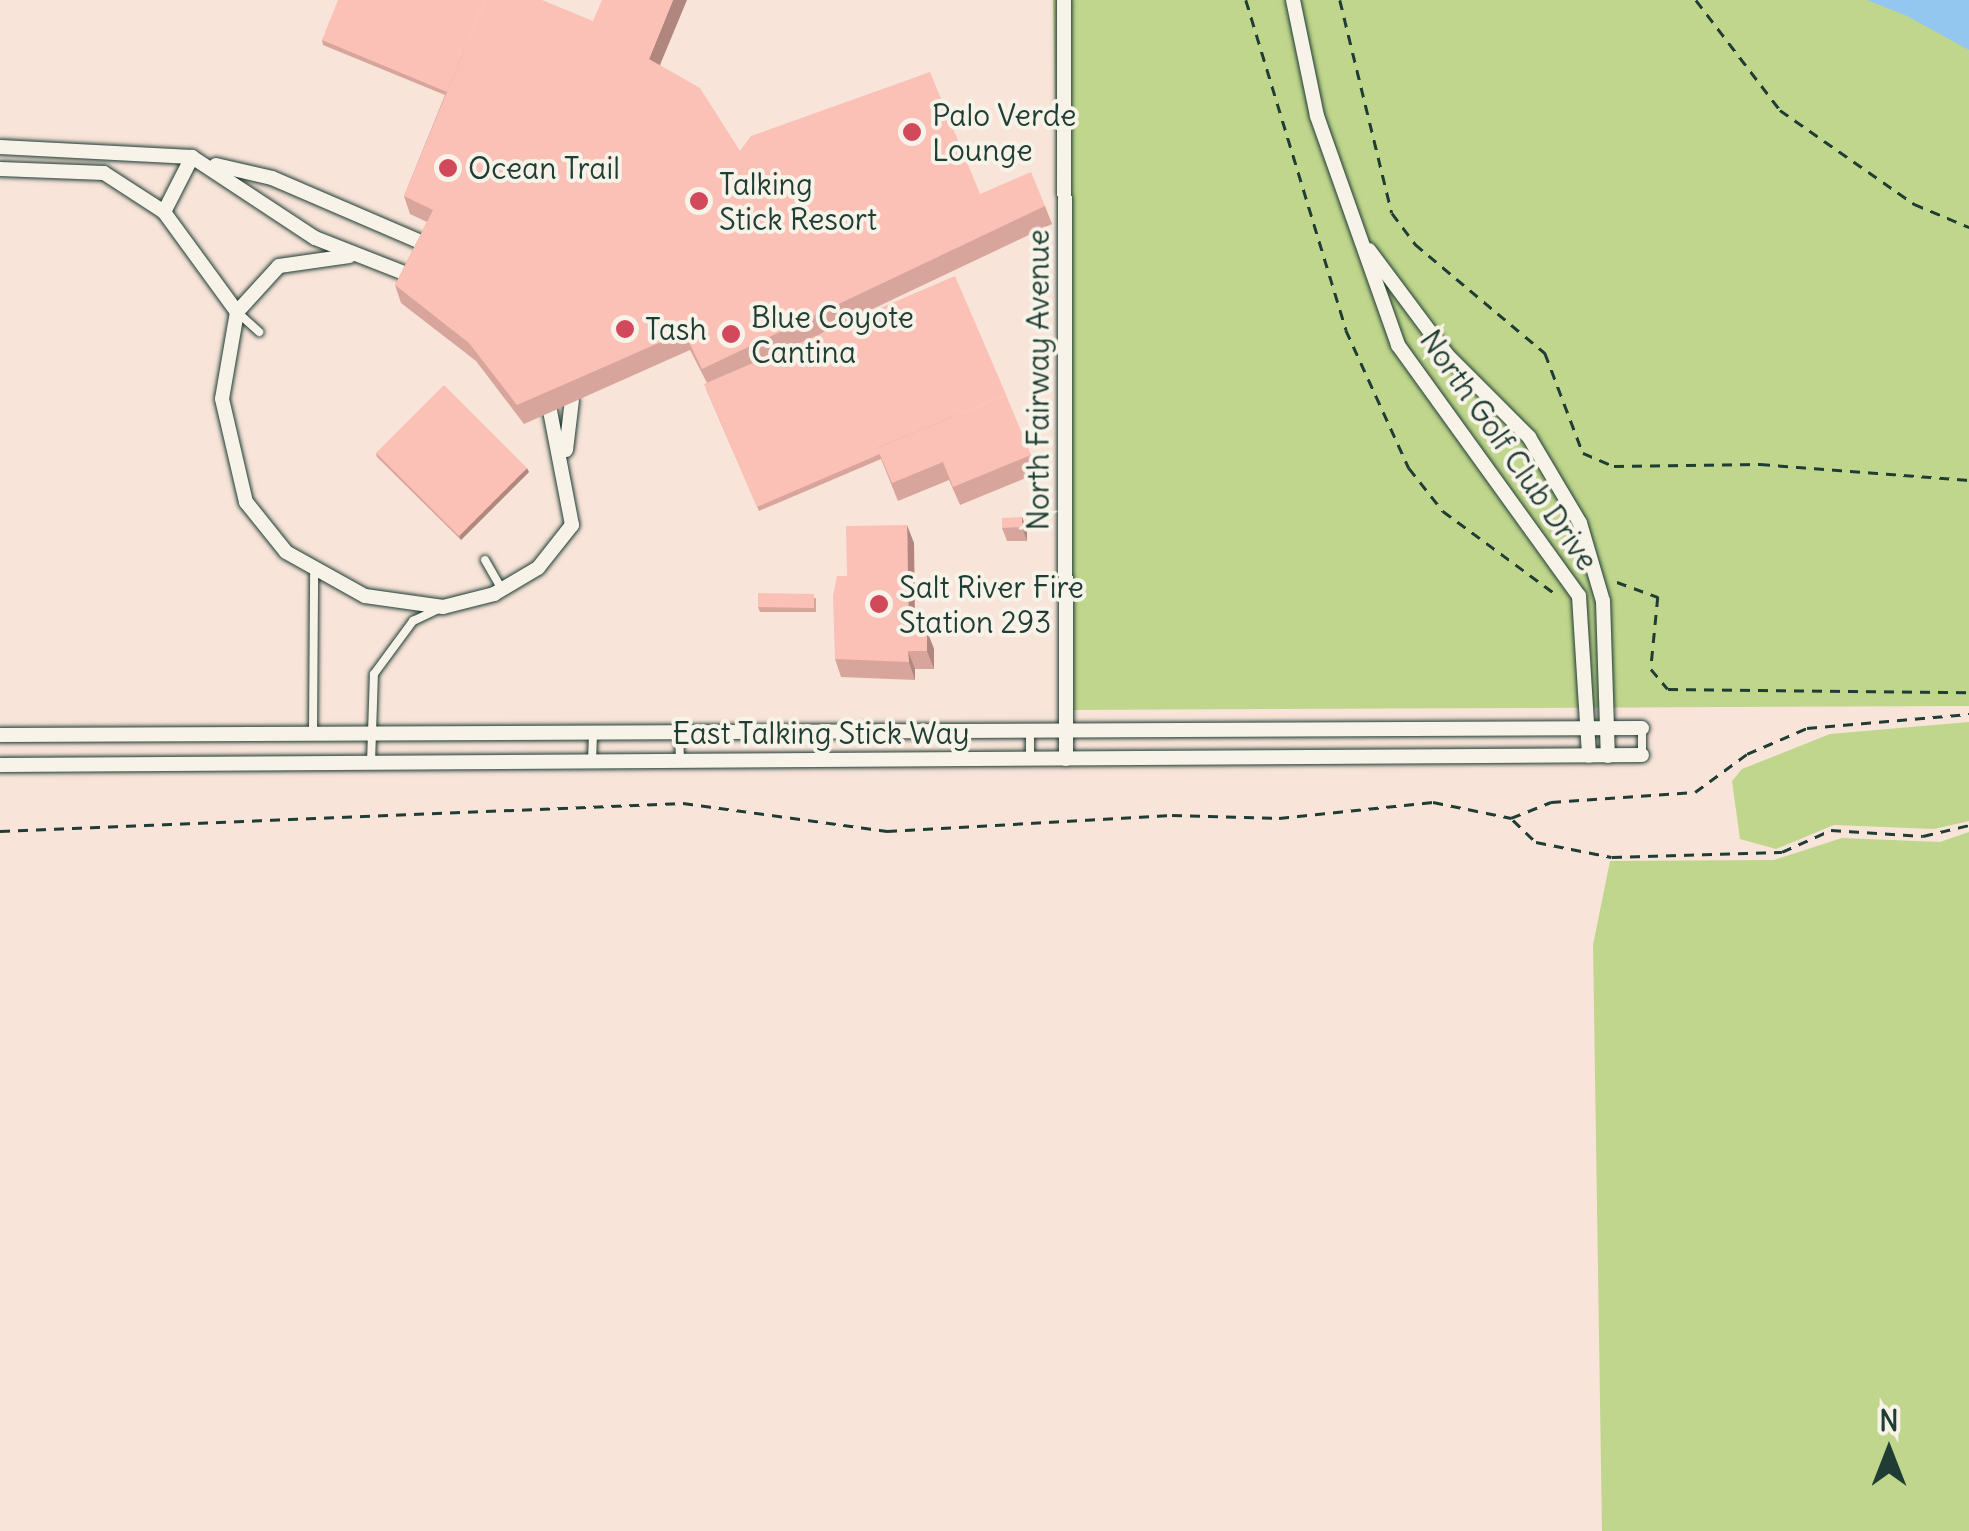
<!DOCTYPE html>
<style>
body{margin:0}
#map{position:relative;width:1969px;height:1531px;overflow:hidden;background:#f8e4d9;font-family:Delius,sans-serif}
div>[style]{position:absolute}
.green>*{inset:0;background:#c0d68c}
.water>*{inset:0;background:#93c7f0}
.path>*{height:2.5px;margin-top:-1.25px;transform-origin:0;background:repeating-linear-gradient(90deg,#1f3d34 0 10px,transparent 0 18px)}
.roads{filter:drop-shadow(0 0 2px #1f3d34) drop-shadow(0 0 2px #1f3d34)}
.lane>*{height:8px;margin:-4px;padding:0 4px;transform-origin:4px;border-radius:4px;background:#f7f3e8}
.street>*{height:14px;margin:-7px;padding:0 7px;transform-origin:7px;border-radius:7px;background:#f7f3e8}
.wall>*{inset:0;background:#d8a59d}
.shaded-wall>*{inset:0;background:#b0867f}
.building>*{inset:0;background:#fbc0b6}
.dots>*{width:28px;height:28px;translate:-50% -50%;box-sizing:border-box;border:5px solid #f7f3e8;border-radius:50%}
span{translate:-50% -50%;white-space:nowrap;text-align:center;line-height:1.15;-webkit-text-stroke:8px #f7f3e8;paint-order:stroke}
.poi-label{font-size:30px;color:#1f3d34}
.left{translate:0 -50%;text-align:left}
.street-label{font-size:30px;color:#1f3d34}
.north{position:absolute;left:1839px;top:1401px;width:100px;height:100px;-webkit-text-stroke:8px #f7f3e8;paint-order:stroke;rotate:0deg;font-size:28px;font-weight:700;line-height:40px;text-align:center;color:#1f3d34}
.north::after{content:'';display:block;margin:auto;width:35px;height:45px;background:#1f3d34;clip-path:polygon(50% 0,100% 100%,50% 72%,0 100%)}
</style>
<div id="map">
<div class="green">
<div style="clip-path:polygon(1053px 0,1969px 0,1969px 706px,1068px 710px)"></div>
<div style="clip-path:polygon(1969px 722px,1969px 821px,1934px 829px,1834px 825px,1776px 849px,1740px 839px,1732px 781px,1742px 769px,1830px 734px)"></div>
<div style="clip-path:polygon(1969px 832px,1969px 1531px,1602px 1531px,1593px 945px,1610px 861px,1774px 860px,1842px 838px,1940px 842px)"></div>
</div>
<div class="water">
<div style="clip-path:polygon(1867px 0,1969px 0,1969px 50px,1907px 16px)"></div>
</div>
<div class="path">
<div style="left:1246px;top:0;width:345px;rotate:73.1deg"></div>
<div style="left:1346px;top:330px;width:152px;rotate:65.5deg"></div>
<div style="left:1409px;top:468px;width:55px;rotate:51.7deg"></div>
<div style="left:1443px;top:511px;width:137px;rotate:36.4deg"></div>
<div style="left:1340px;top:0;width:219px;rotate:76.3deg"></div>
<div style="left:1392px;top:213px;width:39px;rotate:53deg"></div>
<div style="left:1415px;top:244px;width:170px;rotate:40deg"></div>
<div style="left:1545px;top:353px;width:107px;rotate:69.2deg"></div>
<div style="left:1583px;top:453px;width:34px;rotate:23deg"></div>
<div style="left:1614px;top:466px;width:146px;rotate:-0.8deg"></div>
<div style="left:1760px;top:464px;width:210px;rotate:4.4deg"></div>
<div style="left:1696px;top:0;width:138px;rotate:52.6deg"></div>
<div style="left:1780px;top:110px;width:164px;rotate:35deg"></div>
<div style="left:1914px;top:204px;width:60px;rotate:22.7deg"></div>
<div style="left:1617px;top:582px;width:44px;rotate:20.1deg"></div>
<div style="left:1658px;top:597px;width:72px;rotate:95.6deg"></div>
<div style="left:1651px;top:669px;width:26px;rotate:50deg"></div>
<div style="left:1668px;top:689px;width:301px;rotate:0.6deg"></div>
<div style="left:1513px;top:820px;width:32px;rotate:44deg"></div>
<div style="left:1536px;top:842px;width:77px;rotate:11.2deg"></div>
<div style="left:1612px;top:857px;width:170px;rotate:-1.7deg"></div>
<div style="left:1782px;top:852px;width:54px;rotate:-24.2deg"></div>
<div style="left:1831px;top:830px;width:92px;rotate:3.7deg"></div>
<div style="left:1923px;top:836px;width:47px;rotate:-13.4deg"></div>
<div style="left:0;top:831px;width:684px;rotate:-2.35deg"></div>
<div style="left:683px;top:803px;width:206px;rotate:7.8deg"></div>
<div style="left:887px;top:831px;width:285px;rotate:-3.2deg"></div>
<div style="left:1172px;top:815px;width:107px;rotate:1.6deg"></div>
<div style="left:1279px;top:818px;width:155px;rotate:-5.9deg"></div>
<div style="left:1433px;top:802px;width:80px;rotate:11.6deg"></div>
<div style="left:1511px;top:818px;width:43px;rotate:-21.8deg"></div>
<div style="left:1551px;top:802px;width:144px;rotate:-4deg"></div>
<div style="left:1695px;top:792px;width:64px;rotate:-36.2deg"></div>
<div style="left:1747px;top:754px;width:65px;rotate:-23.4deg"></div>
<div style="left:1807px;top:728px;width:163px;rotate:-4.9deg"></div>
</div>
<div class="roads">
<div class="lane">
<div style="left:237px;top:312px;width:30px;rotate:42deg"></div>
<div style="left:485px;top:560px;width:34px;rotate:60deg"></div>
<div style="left:1642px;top:728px;width:27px;rotate:90deg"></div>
<div style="left:1030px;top:731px;width:28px;rotate:90deg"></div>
<div style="left:679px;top:732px;width:29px;rotate:88deg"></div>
<div style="left:313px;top:734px;width:163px;rotate:-89.6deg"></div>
<div style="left:592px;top:762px;width:29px;rotate:-88deg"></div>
<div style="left:371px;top:763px;width:89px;rotate:-88.1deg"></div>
<div style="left:374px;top:674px;width:66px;rotate:-53.7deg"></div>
<div style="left:413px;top:621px;width:29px;rotate:-25deg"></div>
</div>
<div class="street">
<div style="left:1064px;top:0;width:759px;rotate:89.85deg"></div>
<div style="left:1293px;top:0;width:118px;rotate:78.3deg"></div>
<div style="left:1317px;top:116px;width:243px;rotate:70.5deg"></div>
<div style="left:1398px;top:345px;width:309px;rotate:54.2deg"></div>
<div style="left:1579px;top:596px;width:160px;rotate:86.4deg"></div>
<div style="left:0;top:147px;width:192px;rotate:3deg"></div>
<div style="left:192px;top:157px;width:147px;rotate:33.4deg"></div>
<div style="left:315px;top:238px;width:106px;rotate:21.5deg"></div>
<div style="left:216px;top:165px;width:57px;rotate:13.1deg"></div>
<div style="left:272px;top:178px;width:172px;rotate:23.3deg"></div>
<div style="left:0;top:169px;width:104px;rotate:2.2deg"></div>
<div style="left:104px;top:173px;width:72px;rotate:33deg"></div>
<div style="left:164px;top:212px;width:124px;rotate:53.9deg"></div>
<div style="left:237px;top:312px;width:88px;rotate:99.8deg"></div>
<div style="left:222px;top:399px;width:106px;rotate:76.9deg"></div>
<div style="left:246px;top:502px;width:64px;rotate:51.3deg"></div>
<div style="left:286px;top:552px;width:90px;rotate:29.1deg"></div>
<div style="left:365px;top:596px;width:79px;rotate:8deg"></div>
<div style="left:443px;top:607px;width:53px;rotate:-14.3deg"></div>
<div style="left:494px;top:594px;width:51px;rotate:-30.6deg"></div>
<div style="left:538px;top:568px;width:55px;rotate:-51.7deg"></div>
<div style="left:572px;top:525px;width:116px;rotate:-100.9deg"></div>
<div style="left:164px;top:212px;width:62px;rotate:-63deg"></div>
<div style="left:1369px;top:250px;width:132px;rotate:53.3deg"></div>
<div style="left:1448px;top:356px;width:115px;rotate:45deg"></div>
<div style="left:1529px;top:437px;width:100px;rotate:59.3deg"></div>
<div style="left:1580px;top:523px;width:81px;rotate:73.6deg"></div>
<div style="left:1603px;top:601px;width:155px;rotate:88.2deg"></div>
<div style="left:237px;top:312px;width:62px;rotate:-47.6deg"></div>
<div style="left:279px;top:266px;width:71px;rotate:-8.1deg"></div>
<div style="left:566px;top:450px;width:50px;rotate:-83.2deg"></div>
<div style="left:0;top:735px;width:1642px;rotate:-0.24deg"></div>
<div style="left:0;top:765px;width:1642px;rotate:-0.35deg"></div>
</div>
</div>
<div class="wall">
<div style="clip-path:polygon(322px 40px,660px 65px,740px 151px,1045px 206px,1052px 224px,822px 333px,1031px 455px,1038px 473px,960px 505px,949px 480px,898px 501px,881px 459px,759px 511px,706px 389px,707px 383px,690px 350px,524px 424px,476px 361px,401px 303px,395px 285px,427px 222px,410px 214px,404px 196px,445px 95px,323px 45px)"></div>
<div style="clip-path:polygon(376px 453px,529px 472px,461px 540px,377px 457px)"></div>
<div style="clip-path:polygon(1022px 517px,1027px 531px,1027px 541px,1007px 541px,1002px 528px)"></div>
<div style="clip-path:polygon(914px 543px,915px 631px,927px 631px,934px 649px,934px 669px,915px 669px,915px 680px,841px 677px,835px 659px,847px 576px)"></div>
<div style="clip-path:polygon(816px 598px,816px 612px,760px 612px,758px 607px)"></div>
</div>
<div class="shaded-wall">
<div style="clip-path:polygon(673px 0,687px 0,655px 77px,649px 59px)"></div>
<div style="clip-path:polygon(527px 468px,529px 472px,461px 540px,459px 536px)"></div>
<div style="clip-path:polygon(1022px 517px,1027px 531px,1027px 541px,1022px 527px)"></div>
<div style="clip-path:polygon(907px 525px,914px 543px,915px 649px,909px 631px)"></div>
<div style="clip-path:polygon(927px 631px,934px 649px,934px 669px,927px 651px)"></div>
<div style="clip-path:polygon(908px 651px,915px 669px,915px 680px,909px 662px)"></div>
</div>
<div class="building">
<div style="clip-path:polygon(338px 0,485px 0,447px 92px,322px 40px)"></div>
<div style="clip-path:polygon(485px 0,542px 0,593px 21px,602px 0,673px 0,649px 59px,700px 88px,740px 151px,751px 136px,930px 72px,980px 194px,1031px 172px,1045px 206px,702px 369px,684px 332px,517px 405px,469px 343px,395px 285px,433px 210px,404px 196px)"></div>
<div style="clip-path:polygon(955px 276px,1008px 399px,1006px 395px,877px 448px,880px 454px,757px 507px,704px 384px)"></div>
<div style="clip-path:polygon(444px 385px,527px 468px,459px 536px,376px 453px)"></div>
<div style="clip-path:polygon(1006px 395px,1031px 455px,953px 487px,943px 462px,892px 483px,877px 448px)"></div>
<div style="clip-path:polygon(1022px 517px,1022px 527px,1002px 528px,1002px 518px)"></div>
<div style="clip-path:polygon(907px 525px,909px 631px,927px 631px,927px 651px,908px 651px,909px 662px,835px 659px,833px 596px,837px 576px,847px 576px,846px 526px)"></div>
<div style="clip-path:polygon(758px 593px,814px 594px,814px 608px,758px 607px)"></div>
</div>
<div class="dots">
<div style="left:912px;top:132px;background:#d1495b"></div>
<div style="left:448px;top:168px;background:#d1495b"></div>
<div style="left:699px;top:201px;background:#d1495b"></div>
<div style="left:625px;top:329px;background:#d1495b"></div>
<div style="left:731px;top:334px;background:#d1495b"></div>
<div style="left:879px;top:604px;background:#d1495b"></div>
</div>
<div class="poi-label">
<span class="left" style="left:932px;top:132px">Palo Verde<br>Lounge</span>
<span class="left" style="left:468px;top:168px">Ocean Trail</span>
<span class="left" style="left:719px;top:201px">Talking<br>Stick Resort</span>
<span class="left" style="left:751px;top:334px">Blue Coyote<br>Cantina</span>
<span class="left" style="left:645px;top:329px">Tash</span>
<span class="left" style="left:899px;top:604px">Salt River Fire<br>Station 293</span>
</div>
<div class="street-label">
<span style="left:1038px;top:380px;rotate:-90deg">North Fairway Avenue</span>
<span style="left:1509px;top:450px;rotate:55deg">North Golf Club Drive</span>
<span style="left:821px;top:733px">East Talking Stick Way</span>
</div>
<div class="north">N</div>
</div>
